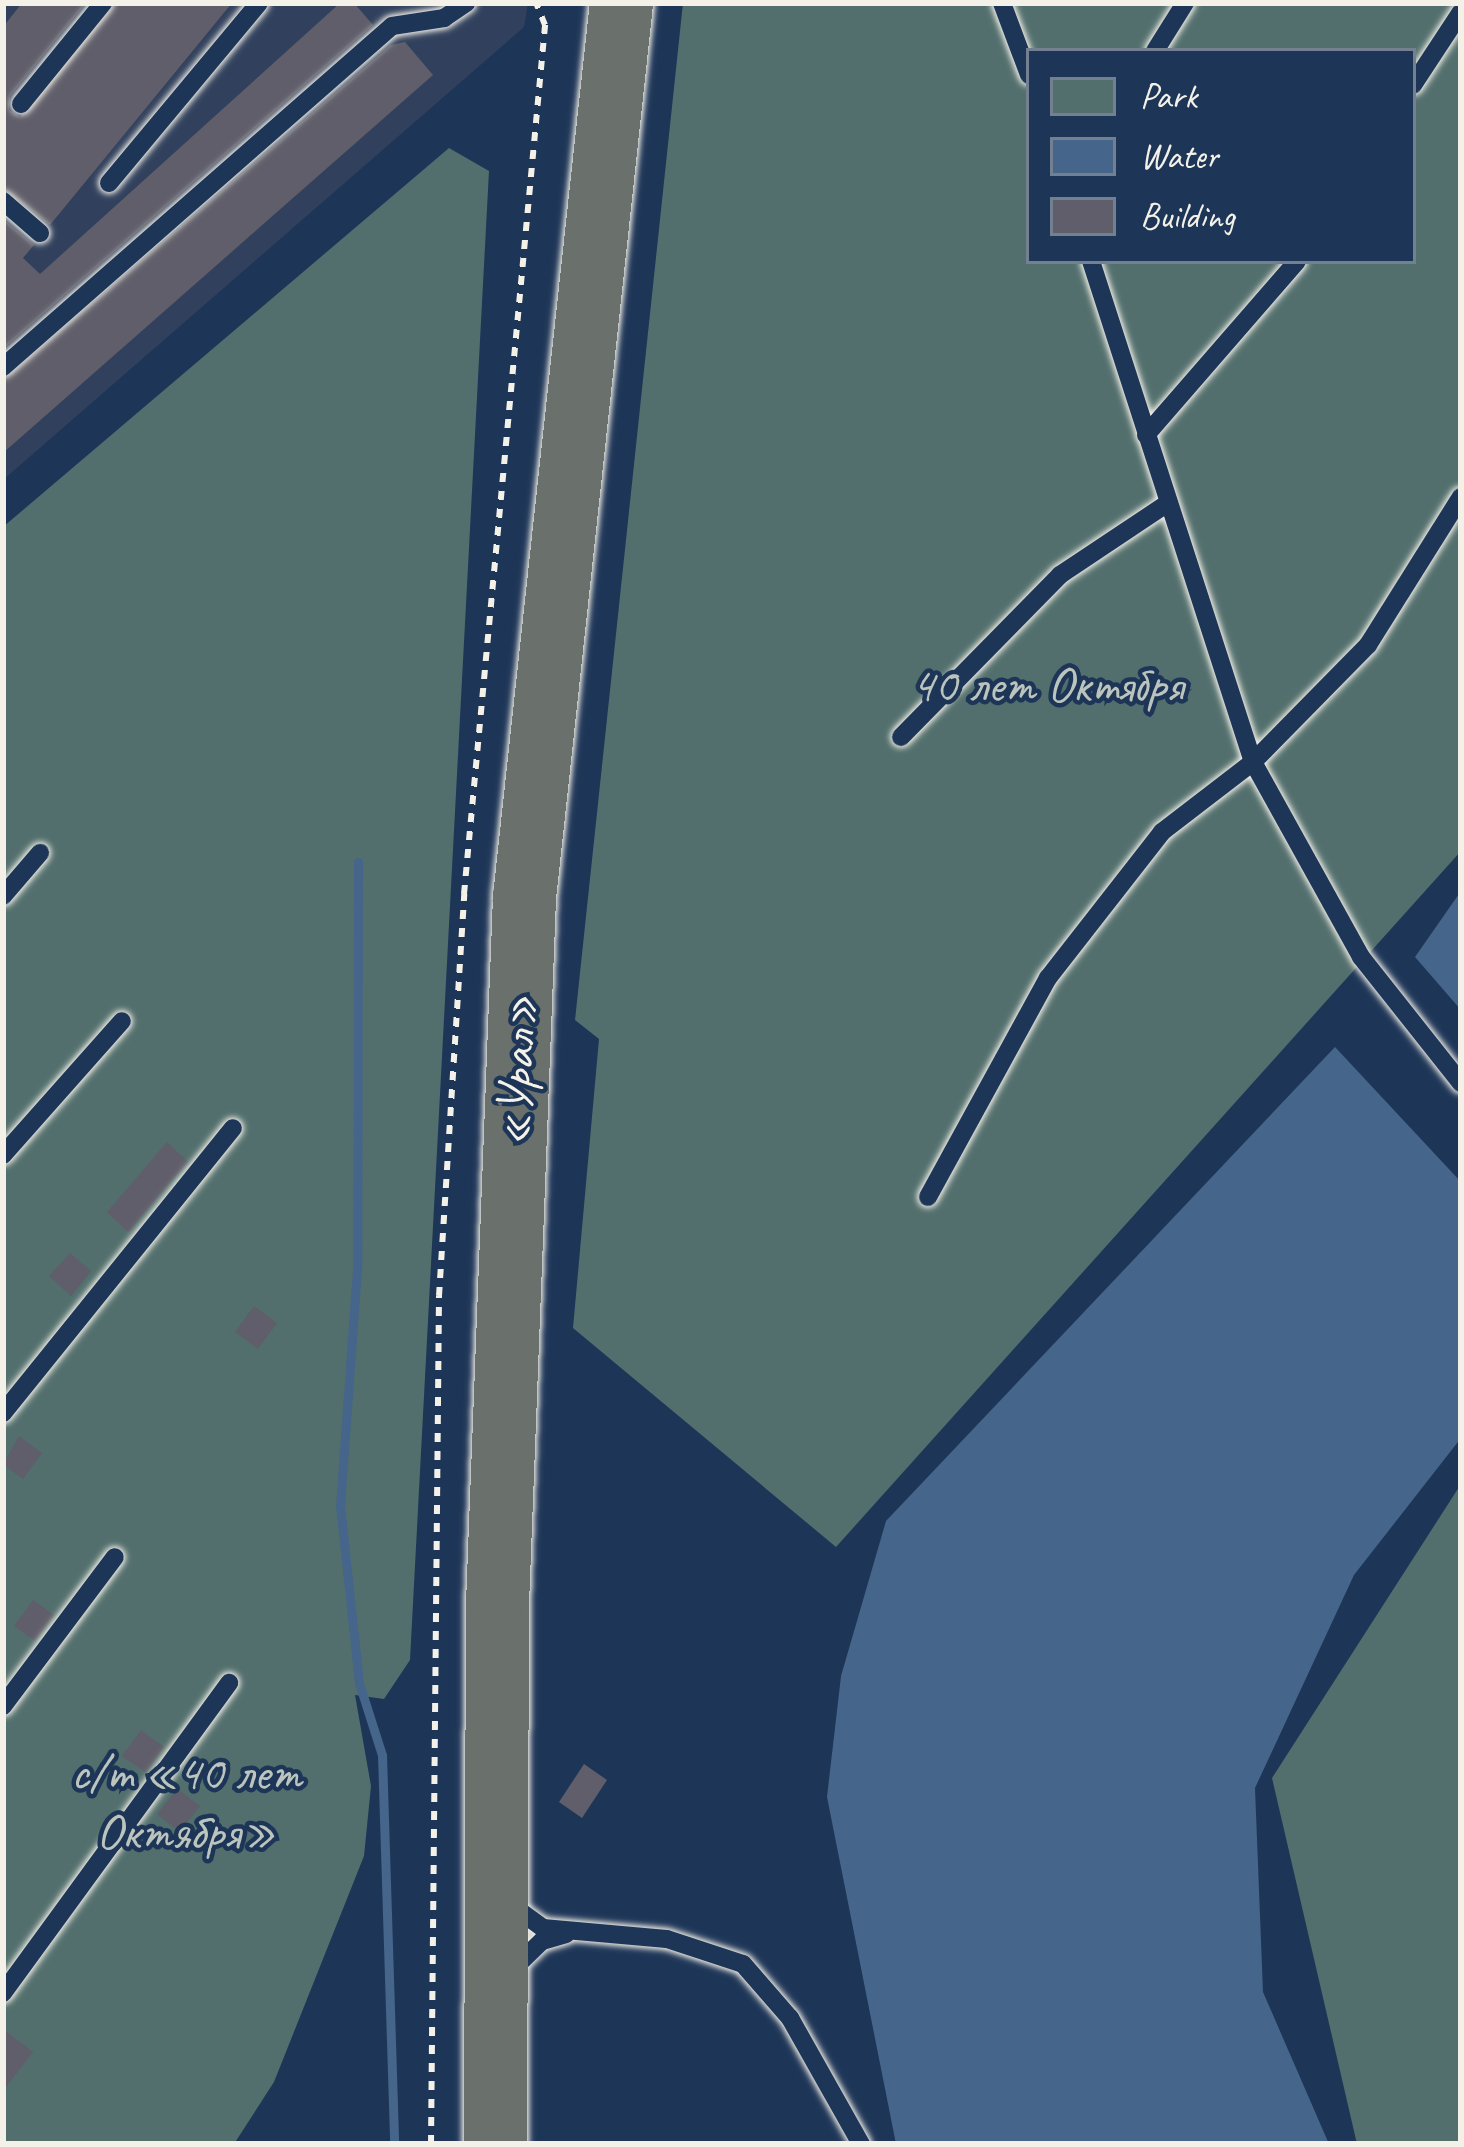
<!DOCTYPE html>
<meta charset="utf-8">
<style>
body{margin:0}
#map{position:relative;width:1464px;height:2147px;overflow:hidden;background:#1d3557;font-family:Caveat,sans-serif}
div>[style]{position:absolute}
.built>*{inset:0;background:#31415d}
.green>*{inset:0;background:#526f6d}
.water>*{inset:0;background:#45658a}
.stream>*{height:9px;margin:-4.5px;padding:0 4.5px;transform-origin:4.5px;border-radius:4.5px;background:#45658a}
.building>*{inset:0;background:#5f5e6a}
.path>*{height:6px;margin-top:-3px;transform-origin:0;background:repeating-linear-gradient(90deg,#f4f1e8 0 9px,transparent 0 18px)}
.roads{filter:drop-shadow(0 0 3px #f4f1e8) drop-shadow(0 0 3px #f4f1e8)}
.service>*{height:18px;margin:-9px;padding:0 9px;transform-origin:9px;border-radius:9px;background:#1d3557}
.trunk>*{height:63px;margin:-31.5px;padding:0 31.5px;transform-origin:31.5px;border-radius:31.5px;background:#6a716d}
span{translate:-50% -50%;white-space:nowrap;text-align:center;line-height:1.15;-webkit-text-stroke:9px #1d3557;paint-order:stroke}
.park-label{font-size:51px;color:#bbc4bd}
.street-label{font-size:51px;color:#f4f1e8}
.frame{position:absolute;inset:0;border:6px solid #f4f1e8;pointer-events:none}
.legend{position:absolute;left:1026px;top:48px;width:390px;height:216px;box-sizing:border-box;background:#1d3557;border:3px solid #738091;margin:0;padding:15px 21px;list-style:none;font-size:36px;color:#f4f1e8}
.legend li{display:flex;align-items:center;gap:24px;height:60px}
.legend b{width:60px;border:3px solid #738091}
</style>
<div id="map">
<div class="built">
<div style="clip-path:polygon(4px 3px,528px 3px,524px 27px,3px 480px)"></div>
</div>
<div class="green">
<div style="clip-path:polygon(evenodd,683px 3px,1461px 3px,1461px 851px,836px 1547px,573px 1328px,599px 1039px,575px 1020px,683px 3px,1029px 51px,1413px 51px,1413px 261px,1029px 261px,1029px 51px)"></div>
<div style="clip-path:polygon(449px 148px,489px 171px,410px 1660px,384px 1699px,355px 1695px,371px 1786px,364px 1856px,274px 2082px,234px 2144px,3px 2144px,3px 527px)"></div>
<div style="clip-path:polygon(1461px 1484px,1461px 2144px,1357px 2144px,1272px 1778px)"></div>
</div>
<div class="water">
<div style="clip-path:polygon(1461px 891px,1461px 1010px,1415px 957px)"></div>
<div style="clip-path:polygon(1335px 1047px,1461px 1182px,1461px 1438px,1354px 1575px,1255px 1788px,1263px 1992px,1329px 2144px,896px 2144px,827px 1797px,841px 1676px,886px 1521px)"></div>
</div>
<div class="stream">
<div style="left:358px;top:862px;width:407px;rotate:90.1deg"></div>
<div style="left:357px;top:1269px;width:237px;rotate:94.1deg"></div>
<div style="left:340px;top:1505px;width:179px;rotate:83.9deg"></div>
<div style="left:359px;top:1683px;width:76px;rotate:72.3deg"></div>
<div style="left:382px;top:1755px;width:389px;rotate:88.2deg"></div>
</div>
<div class="building">
<div style="clip-path:polygon(22px 3px,86px 3px,10px 96px,9px 110px,20px 117px,116px 3px,232px 3px,50px 225px,3px 188px,3px 27px)"></div>
<div style="clip-path:polygon(340px 3px,354px 3px,373px 25px,3px 349px,3px 219px,34px 245px,23px 258px,40px 274px)"></div>
<div style="clip-path:polygon(405px 42px,433px 75px,3px 453px,3px 380px,391px 45px)"></div>
<div style="clip-path:polygon(167px 1142px,188px 1162px,128px 1232px,107px 1212px)"></div>
<div style="clip-path:polygon(70px 1253px,91px 1271px,71px 1296px,49px 1276px)"></div>
<div style="clip-path:polygon(254px 1306px,277px 1323px,258px 1349px,235px 1332px)"></div>
<div style="clip-path:polygon(19px 1436px,42px 1453px,23px 1479px,3px 1464px)"></div>
<div style="clip-path:polygon(33px 1600px,54px 1615px,35px 1641px,14px 1626px)"></div>
<div style="clip-path:polygon(141px 1730px,164px 1747px,146px 1773px,122px 1756px)"></div>
<div style="clip-path:polygon(584px 1764px,607px 1780px,582px 1818px,559px 1802px)"></div>
<div style="clip-path:polygon(177px 1789px,200px 1806px,180px 1832px,157px 1814px)"></div>
<div style="clip-path:polygon(3px 2029px,33px 2052px,3px 2091px)"></div>
</div>
<div class="path">
<div style="left:431px;top:2144px;width:848px;rotate:-89.46deg"></div>
<div style="left:439px;top:1296px;width:403px;rotate:-86.4deg"></div>
<div style="left:464px;top:894px;width:873px;rotate:-84.67deg"></div>
<div style="left:545px;top:25px;width:24px;rotate:-112deg"></div>
</div>
<div class="roads">
<div class="service">
<div style="left:1002px;top:3px;width:77px;rotate:69.4deg"></div>
<div style="left:1155px;top:51px;width:57px;rotate:-58deg"></div>
<div style="left:1413px;top:85px;width:87px;rotate:-56.7deg"></div>
<div style="left:21px;top:104px;width:130px;rotate:-50.9deg"></div>
<div style="left:109px;top:183px;width:234px;rotate:-50.2deg"></div>
<div style="left:3px;top:201px;width:49px;rotate:40.9deg"></div>
<div style="left:1091px;top:261px;width:527px;rotate:72.08deg"></div>
<div style="left:1253px;top:762px;width:223px;rotate:61deg"></div>
<div style="left:1361px;top:957px;width:161px;rotate:51.6deg"></div>
<div style="left:3px;top:367px;width:517px;rotate:-41.24deg"></div>
<div style="left:392px;top:26px;width:53px;rotate:-8.7deg"></div>
<div style="left:444px;top:18px;width:27px;rotate:-34deg"></div>
<div style="left:1146px;top:435px;width:230px;rotate:-49deg"></div>
<div style="left:901px;top:737px;width:227px;rotate:-45.5deg"></div>
<div style="left:1060px;top:575px;width:130px;rotate:-33.7deg"></div>
<div style="left:3px;top:896px;width:57px;rotate:-49.3deg"></div>
<div style="left:3px;top:1155px;width:179px;rotate:-48.4deg"></div>
<div style="left:928px;top:1197px;width:250px;rotate:-61.3deg"></div>
<div style="left:1048px;top:978px;width:185px;rotate:-52deg"></div>
<div style="left:1162px;top:832px;width:115px;rotate:-37.6deg"></div>
<div style="left:1253px;top:762px;width:164px;rotate:-45.5deg"></div>
<div style="left:1368px;top:645px;width:175px;rotate:-57.9deg"></div>
<div style="left:3px;top:1413px;width:366px;rotate:-51.1deg"></div>
<div style="left:3px;top:1706px;width:186px;rotate:-53.1deg"></div>
<div style="left:510px;top:1904px;width:41px;rotate:36deg"></div>
<div style="left:543px;top:1928px;width:124px;rotate:5.1deg"></div>
<div style="left:667px;top:1939px;width:80px;rotate:18.2deg"></div>
<div style="left:743px;top:1964px;width:72px;rotate:49deg"></div>
<div style="left:790px;top:2018px;width:145px;rotate:60.6deg"></div>
<div style="left:511px;top:1971px;width:43px;rotate:-44.1deg"></div>
<div style="left:542px;top:1941px;width:25px;rotate:-16deg"></div>
<div style="left:3px;top:1993px;width:384px;rotate:-53.9deg"></div>
</div>
<div class="trunk">
<div style="left:495px;top:2144px;width:541px;rotate:-89.79deg"></div>
<div style="left:497px;top:1603px;width:707px;rotate:-87.81deg"></div>
<div style="left:524px;top:897px;width:899px;rotate:-83.81deg"></div>
</div>
</div>
<div class="park-label">
<span style="left:1047px;top:684px">40 лет Октября</span>
<span style="left:186px;top:1802px">с/т «40 лет<br>Октября»</span>
</div>
<div class="street-label">
<span style="left:516px;top:1071px;rotate:-87deg">«Урал»</span>
</div>
<div class="frame"></div>
<ul class="legend">
<li><b style="height:33px;background:#526f6d"></b>Park</li>
<li><b style="height:33px;background:#45658a"></b>Water</li>
<li><b style="height:33px;background:#5f5e6a"></b>Building</li>
</ul>
</div>
